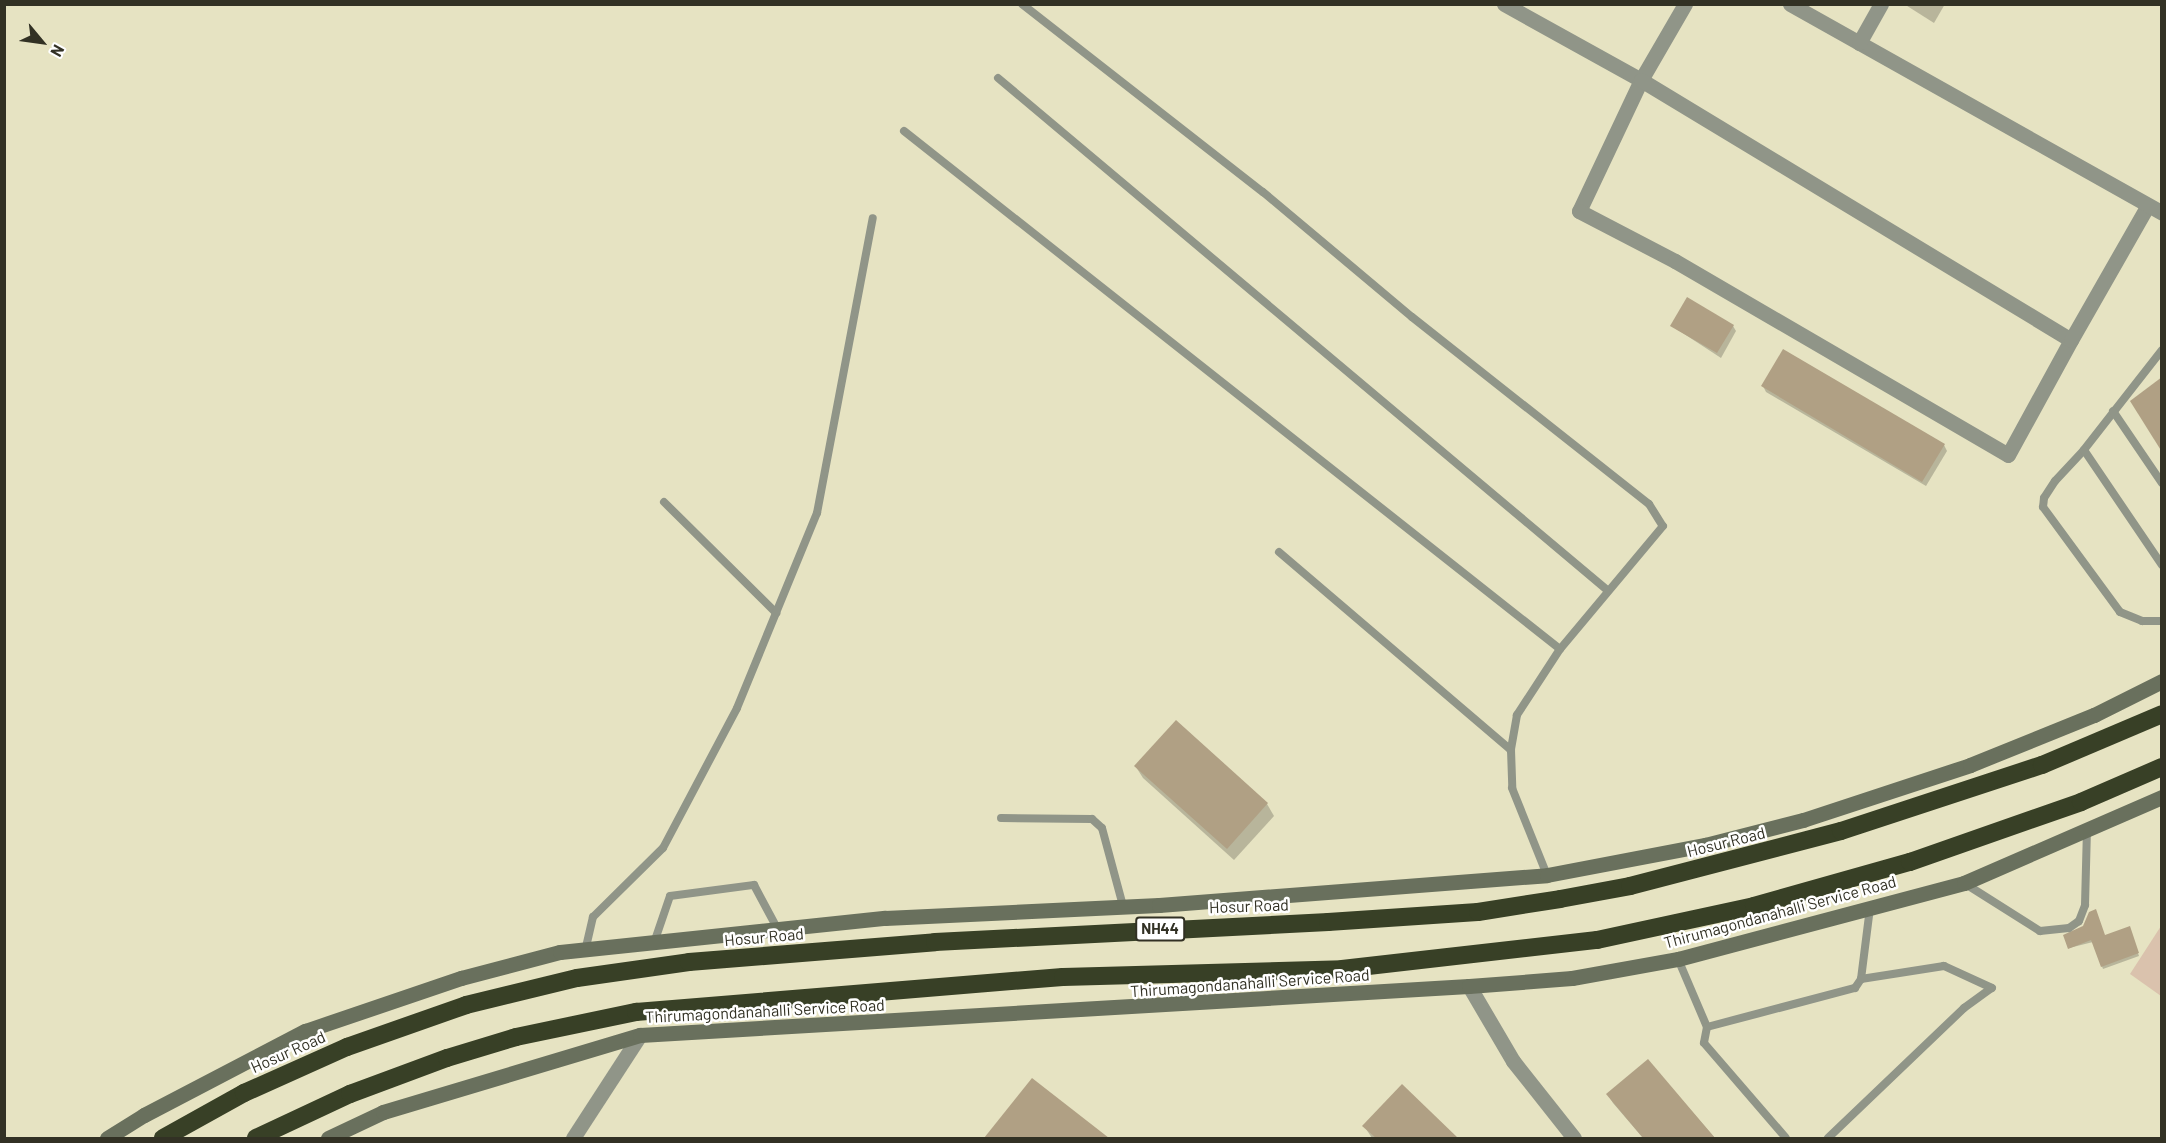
<!DOCTYPE html>
<style>
body{margin:0}
#map{position:relative;width:2166px;height:1143px;overflow:hidden;background:#e6e3c2;font-family:Barlow,sans-serif}
div>[style]{position:absolute}
.green>*{inset:0;background:#dac2ad}
.shadow>*{inset:0;background:#0003}
.building>*{inset:0;background:#b0a084}
.lane>*{height:8px;margin:-4px;padding:0 4px;transform-origin:4px;border-radius:4px;background:#909588}
.street>*{height:15px;margin:-7.5px;padding:0 7.5px;transform-origin:7.5px;border-radius:7.5px;background:#909588}
.secondary>*{height:15px;margin:-7.5px;padding:0 7.5px;transform-origin:7.5px;border-radius:7.5px;background:#69705d}
.highway>*{height:18px;margin:-9px;padding:0 9px;transform-origin:9px;border-radius:9px;background:#384026}
span{translate:-50% -50%;white-space:nowrap;text-align:center;line-height:1.15;-webkit-text-stroke:5px #fff;paint-order:stroke}
.shield-label span{padding:2px 4px;background:#fff;border:2px solid;border-radius:4px;-webkit-text-stroke-width:0}
.shield-label{font-size:15px;color:#323124;font-weight:700}
.street-label{font-size:16px;color:#323124}
.frame{position:absolute;inset:0;border:6px solid #323124;pointer-events:none}
.north{position:absolute;left:12px;top:12px;width:60px;height:60px;-webkit-text-stroke:4px #fff;paint-order:stroke;rotate:119deg;font-size:16px;font-weight:700;line-height:24px;text-align:center;color:#323124}
.north::after{content:'';display:block;margin:auto;width:21px;height:27px;background:#323124;clip-path:polygon(50% 0,100% 100%,50% 72%,0 100%)}
</style>
<div id="map">
<div class="green">
<div style="clip-path:polygon(2161px 926px,2161px 996px,2130px 974px)"></div>
</div>
<div class="shadow">
<div style="clip-path:polygon(1904px 4px,1945px 4px,1934px 23px)"></div>
<div style="clip-path:polygon(1672px 326px,1733px 326px,1736px 331px,1721px 358px)"></div>
<div style="clip-path:polygon(1763px 386px,1944px 445px,1947px 451px,1926px 486px,1766px 392px)"></div>
<div style="clip-path:polygon(1176px 722px,1267px 804px,1274px 816px,1234px 860px,1143px 778px,1136px 767px)"></div>
<div style="clip-path:polygon(2084px 927px,2105px 937px,2130px 930px,2139px 956px,2103px 969px,2093px 942px,2069px 948px)"></div>
<div style="clip-path:polygon(1648px 1061px,1715px 1138px,1643px 1138px,1613px 1103px,1608px 1095px)"></div>
<div style="clip-path:polygon(1032px 1080px,1107px 1138px,986px 1138px)"></div>
<div style="clip-path:polygon(1402px 1086px,1456px 1138px,1372px 1138px,1364px 1126px)"></div>
</div>
<div class="building">
<div style="clip-path:polygon(1687px 297px,1734px 325px,1717px 353px,1670px 326px)"></div>
<div style="clip-path:polygon(1783px 349px,1945px 444px,1922px 482px,1761px 386px)"></div>
<div style="clip-path:polygon(2162px 377px,2162px 452px,2130px 401px)"></div>
<div style="clip-path:polygon(1176px 720px,1268px 803px,1227px 849px,1134px 766px)"></div>
<div style="clip-path:polygon(2096px 909px,2105px 935px,2130px 926px,2139px 953px,2101px 967px,2091px 940px,2068px 949px,2063px 935px,2083px 926px,2089px 912px)"></div>
<div style="clip-path:polygon(1648px 1059px,1715px 1138px,1643px 1138px,1606px 1094px)"></div>
<div style="clip-path:polygon(1032px 1078px,1109px 1138px,984px 1138px)"></div>
<div style="clip-path:polygon(1402px 1084px,1458px 1138px,1376px 1138px,1362px 1126px)"></div>
</div>
<div class="lane">
<div style="left:1022px;top:4px;width:306px;rotate:38deg"></div>
<div style="left:1263px;top:192px;width:194px;rotate:40deg"></div>
<div style="left:1412px;top:317px;width:302px;rotate:38.3deg"></div>
<div style="left:1649px;top:504px;width:26px;rotate:58deg"></div>
<div style="left:1663px;top:526px;width:160px;rotate:129.9deg"></div>
<div style="left:1560px;top:649px;width:79px;rotate:123.1deg"></div>
<div style="left:1517px;top:715px;width:36px;rotate:100deg"></div>
<div style="left:1511px;top:750px;width:38px;rotate:88deg"></div>
<div style="left:1512px;top:788px;width:94px;rotate:68.1deg"></div>
<div style="left:998px;top:78px;width:794px;rotate:40.05deg"></div>
<div style="left:904px;top:131px;width:836px;rotate:38.3deg"></div>
<div style="left:2162px;top:350px;width:127px;rotate:128deg"></div>
<div style="left:2084px;top:450px;width:42px;rotate:133.1deg"></div>
<div style="left:2055px;top:481px;width:20px;rotate:123deg"></div>
<div style="left:2044px;top:498px;width:9px;rotate:96deg"></div>
<div style="left:2043px;top:507px;width:130px;rotate:53.7deg"></div>
<div style="left:2120px;top:612px;width:24px;rotate:22deg"></div>
<div style="left:2142px;top:621px;width:20px"></div>
<div style="left:2113px;top:411px;width:87px;rotate:55.8deg"></div>
<div style="left:2084px;top:450px;width:139px;rotate:55.9deg"></div>
<div style="left:664px;top:502px;width:158px;rotate:44.7deg"></div>
<div style="left:1279px;top:552px;width:305px;rotate:40.5deg"></div>
<div style="left:1001px;top:818px;width:91px;rotate:0.6deg"></div>
<div style="left:1092px;top:819px;width:13px;rotate:42deg"></div>
<div style="left:1102px;top:828px;width:81px;rotate:74.9deg"></div>
<div style="left:1964px;top:883px;width:90px;rotate:32.3deg"></div>
<div style="left:2040px;top:931px;width:29px;rotate:-6deg"></div>
<div style="left:2069px;top:928px;width:12px;rotate:-35deg"></div>
<div style="left:2079px;top:921px;width:17px;rotate:-69deg"></div>
<div style="left:2085px;top:905px;width:75px;rotate:-88.5deg"></div>
<div style="left:655px;top:940px;width:46px;rotate:-71.2deg"></div>
<div style="left:670px;top:896px;width:85px;rotate:-7.5deg"></div>
<div style="left:754px;top:885px;width:49px;rotate:61.9deg"></div>
<div style="left:586px;top:947px;width:31px;rotate:-77deg"></div>
<div style="left:593px;top:917px;width:98px;rotate:-44.6deg"></div>
<div style="left:663px;top:848px;width:158px;rotate:-62.1deg"></div>
<div style="left:737px;top:708px;width:211px;rotate:-67.7deg"></div>
<div style="left:817px;top:513px;width:300px;rotate:-79.3deg"></div>
<div style="left:1678px;top:959px;width:74px;rotate:66.9deg"></div>
<div style="left:1707px;top:1027px;width:16px;rotate:101deg"></div>
<div style="left:1704px;top:1043px;width:125px;rotate:49.2deg"></div>
<div style="left:1707px;top:1027px;width:153px;rotate:-14.8deg"></div>
<div style="left:1855px;top:988px;width:11px;rotate:-56deg"></div>
<div style="left:1861px;top:979px;width:72px;rotate:-82.8deg"></div>
<div style="left:1828px;top:1138px;width:188px;rotate:-43.7deg"></div>
<div style="left:1964px;top:1008px;width:34px;rotate:-36deg"></div>
<div style="left:1992px;top:988px;width:53px;rotate:-155.4deg"></div>
<div style="left:1944px;top:966px;width:84px;rotate:171.1deg"></div>
</div>
<div class="street">
<div style="left:1504px;top:4px;width:157px;rotate:29deg"></div>
<div style="left:1641px;top:80px;width:145px;rotate:115.3deg"></div>
<div style="left:1579px;top:211px;width:108px;rotate:27.5deg"></div>
<div style="left:1675px;top:261px;width:385px;rotate:30.2deg"></div>
<div style="left:2008px;top:455px;width:131px;rotate:-61.3deg"></div>
<div style="left:1685px;top:4px;width:88px;rotate:120.1deg"></div>
<div style="left:1641px;top:80px;width:502px;rotate:31.16deg"></div>
<div style="left:2071px;top:340px;width:155px;rotate:-60.3deg"></div>
<div style="left:1790px;top:4px;width:427px;rotate:29.3deg"></div>
<div style="left:1859px;top:43px;width:45px;rotate:-60.6deg"></div>
<div style="left:1469px;top:986px;width:87px;rotate:59.6deg"></div>
<div style="left:1513px;top:1061px;width:98px;rotate:51.6deg"></div>
<div style="left:573px;top:1138px;width:123px;rotate:-57deg"></div>
</div>
<div class="secondary">
<div style="left:107px;top:1138px;width:44px;rotate:-31.9deg"></div>
<div style="left:144px;top:1115px;width:182px;rotate:-27.6deg"></div>
<div style="left:305px;top:1031px;width:165px;rotate:-18.8deg"></div>
<div style="left:461px;top:978px;width:102px;rotate:-14.7deg"></div>
<div style="left:560px;top:952px;width:327px;rotate:-6deg"></div>
<div style="left:885px;top:918px;width:274px;rotate:-2.7deg"></div>
<div style="left:1159px;top:905px;width:389px;rotate:-4.4deg"></div>
<div style="left:1547px;top:875px;width:161px;rotate:-10.8deg"></div>
<div style="left:1705px;top:845px;width:101px;rotate:-14.3deg"></div>
<div style="left:1803px;top:820px;width:176px;rotate:-18.2deg"></div>
<div style="left:1970px;top:765px;width:134px;rotate:-22deg"></div>
<div style="left:2094px;top:715px;width:76px;rotate:-26.6deg"></div>
<div style="left:328px;top:1138px;width:61px;rotate:-25.3deg"></div>
<div style="left:383px;top:1112px;width:268px;rotate:-16.7deg"></div>
<div style="left:640px;top:1035px;width:830px;rotate:-3.38deg"></div>
<div style="left:1469px;top:986px;width:103px;rotate:-4.4deg"></div>
<div style="left:1572px;top:978px;width:108px;rotate:-10.2deg"></div>
<div style="left:1678px;top:959px;width:296px;rotate:-14.9deg"></div>
<div style="left:1964px;top:883px;width:216px;rotate:-23.5deg"></div>
</div>
<div class="highway">
<div style="left:163px;top:1138px;width:93px;rotate:-29.1deg"></div>
<div style="left:244px;top:1093px;width:113px;rotate:-24.1deg"></div>
<div style="left:347px;top:1047px;width:126px;rotate:-19.4deg"></div>
<div style="left:466px;top:1005px;width:114px;rotate:-13.7deg"></div>
<div style="left:577px;top:978px;width:113px;rotate:-8.1deg"></div>
<div style="left:689px;top:962px;width:247px;rotate:-4.6deg"></div>
<div style="left:935px;top:942px;width:394px;rotate:-2.9deg"></div>
<div style="left:1328px;top:922px;width:150px;rotate:-3.8deg"></div>
<div style="left:1478px;top:912px;width:83px;rotate:-9deg"></div>
<div style="left:1560px;top:899px;width:71px;rotate:-10.5deg"></div>
<div style="left:1630px;top:886px;width:218px;rotate:-14.6deg"></div>
<div style="left:1841px;top:831px;width:212px;rotate:-18.2deg"></div>
<div style="left:2042px;top:765px;width:130px;rotate:-23deg"></div>
<div style="left:256px;top:1138px;width:104px;rotate:-25.1deg"></div>
<div style="left:350px;top:1094px;width:103px;rotate:-20.4deg"></div>
<div style="left:447px;top:1058px;width:72px;rotate:-16.9deg"></div>
<div style="left:516px;top:1037px;width:123px;rotate:-11.8deg"></div>
<div style="left:636px;top:1012px;width:428px;rotate:-4.7deg"></div>
<div style="left:1063px;top:977px;width:279px;rotate:-1.6deg"></div>
<div style="left:1342px;top:969px;width:257px;rotate:-6.5deg"></div>
<div style="left:1597px;top:940px;width:161px;rotate:-12.2deg"></div>
<div style="left:1754px;top:906px;width:162px;rotate:-15.8deg"></div>
<div style="left:1910px;top:862px;width:181px;rotate:-19.3deg"></div>
<div style="left:2081px;top:802px;width:88px;rotate:-23.4deg"></div>
</div>
<div class="shield-label">
<span style="left:1160px;top:929px">NH44</span>
</div>
<div class="street-label">
<span style="left:1726px;top:842px;rotate:-14deg">Hosur Road</span>
<span style="left:1249px;top:906px;rotate:-2deg">Hosur Road</span>
<span style="left:1780px;top:912px;rotate:-15deg">Thirumagondanahalli Service Road</span>
<span style="left:764px;top:937px;rotate:-5deg">Hosur Road</span>
<span style="left:1250px;top:983px;rotate:-4deg">Thirumagondanahalli Service Road</span>
<span style="left:765px;top:1011px;rotate:-3deg">Thirumagondanahalli Service Road</span>
<span style="left:288px;top:1052px;rotate:-24deg">Hosur Road</span>
</div>
<div class="frame"></div>
<div class="north">N</div>
</div>
